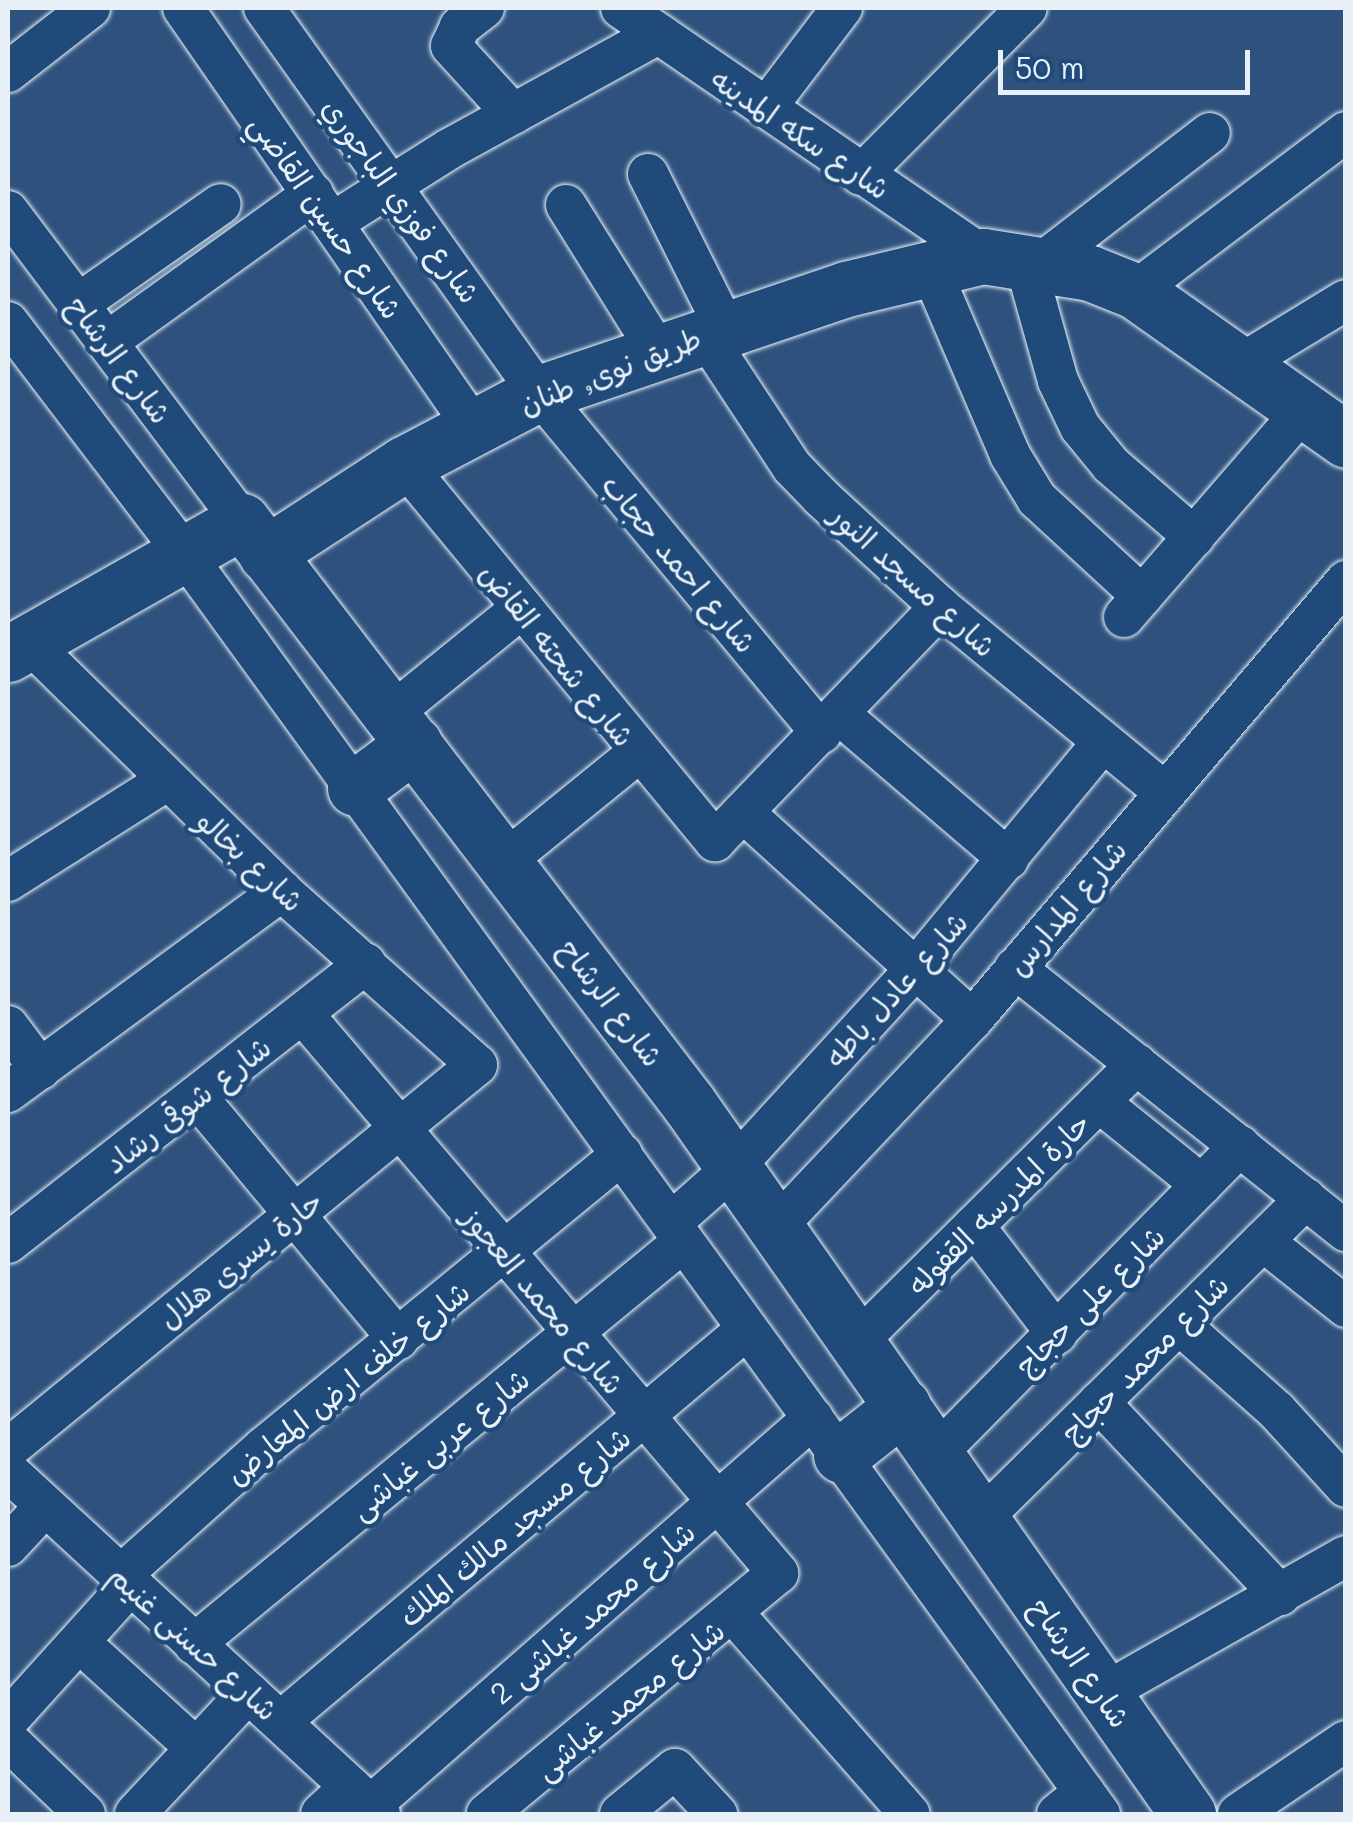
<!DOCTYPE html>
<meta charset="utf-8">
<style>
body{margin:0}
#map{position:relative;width:1353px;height:1822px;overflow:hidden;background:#2e527d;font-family:Mali,"Playpen Sans Arabic",sans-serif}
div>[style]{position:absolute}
.roads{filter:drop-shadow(0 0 2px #e8f1f8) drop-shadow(0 0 2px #e8f1f8)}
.street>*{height:40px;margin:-20px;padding:0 20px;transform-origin:20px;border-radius:20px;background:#1f4a7a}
.secondary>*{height:55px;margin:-27.5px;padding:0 27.5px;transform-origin:27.5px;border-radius:27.5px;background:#1f4a7a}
span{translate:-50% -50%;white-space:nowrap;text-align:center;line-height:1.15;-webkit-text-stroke:9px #1f4a7a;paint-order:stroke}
.street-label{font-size:30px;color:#e8f1f8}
.frame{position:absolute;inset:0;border:10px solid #e8f1f8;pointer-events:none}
.scale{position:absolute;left:998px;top:50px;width:252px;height:45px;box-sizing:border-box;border:5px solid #e8f1f8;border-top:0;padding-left:12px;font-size:30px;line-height:35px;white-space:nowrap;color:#e8f1f8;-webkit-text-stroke:8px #1f4a7a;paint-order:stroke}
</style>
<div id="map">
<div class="roads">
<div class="street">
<div style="left:183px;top:8px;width:507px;rotate:55.28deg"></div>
<div style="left:264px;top:8px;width:473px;rotate:54.5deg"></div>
<div style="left:539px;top:393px;width:442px;rotate:50.3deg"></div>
<div style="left:484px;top:8px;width:31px;rotate:142deg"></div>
<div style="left:460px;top:27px;width:21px;rotate:115deg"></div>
<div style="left:451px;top:46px;width:92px;rotate:47.6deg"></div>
<div style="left:621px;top:8px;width:439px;rotate:34.4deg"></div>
<div style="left:8px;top:72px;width:104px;rotate:-38deg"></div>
<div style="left:766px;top:108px;width:126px;rotate:-52.8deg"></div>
<div style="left:648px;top:174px;width:170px;rotate:63.4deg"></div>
<div style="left:861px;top:175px;width:235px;rotate:-45.2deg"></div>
<div style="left:566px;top:205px;width:170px;rotate:58deg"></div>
<div style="left:8px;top:211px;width:388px;rotate:53deg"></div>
<div style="left:332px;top:223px;width:138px;rotate:-32.3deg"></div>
<div style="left:449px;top:149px;width:236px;rotate:-28.8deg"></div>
<div style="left:1024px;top:259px;width:127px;rotate:74.4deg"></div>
<div style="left:1058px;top:381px;width:51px;rotate:64.4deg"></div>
<div style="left:1080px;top:427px;width:49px;rotate:50.8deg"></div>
<div style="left:1111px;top:465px;width:110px;rotate:40.9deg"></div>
<div style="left:1041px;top:263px;width:213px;rotate:-37.6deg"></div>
<div style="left:930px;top:268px;width:203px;rotate:66.8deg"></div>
<div style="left:1010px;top:455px;width:52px;rotate:58.5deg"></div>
<div style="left:1037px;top:499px;width:143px;rotate:42.7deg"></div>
<div style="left:1135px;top:291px;width:264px;rotate:-37deg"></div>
<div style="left:78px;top:304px;width:174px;rotate:-35deg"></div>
<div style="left:8px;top:322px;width:294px;rotate:52.7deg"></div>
<div style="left:186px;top:556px;width:1555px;rotate:54deg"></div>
<div style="left:705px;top:335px;width:158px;rotate:56.6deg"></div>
<div style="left:792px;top:467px;width:42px;rotate:46deg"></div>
<div style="left:821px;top:497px;width:162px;rotate:42.7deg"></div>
<div style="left:940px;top:607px;width:289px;rotate:39.5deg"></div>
<div style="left:107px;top:342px;width:254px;rotate:-35.7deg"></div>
<div style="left:1244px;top:362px;width:119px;rotate:-31.3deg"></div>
<div style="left:404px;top:464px;width:489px;rotate:50.5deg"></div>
<div style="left:715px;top:841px;width:325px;rotate:-46.1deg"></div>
<div style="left:1124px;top:617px;width:274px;rotate:-49.1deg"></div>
<div style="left:391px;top:714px;width:169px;rotate:-39deg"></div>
<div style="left:839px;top:714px;width:223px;rotate:40.6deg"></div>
<div style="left:743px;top:812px;width:309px;rotate:42.2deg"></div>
<div style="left:505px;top:861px;width:171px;rotate:-39.1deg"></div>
<div style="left:8px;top:881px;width:187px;rotate:-32.3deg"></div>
<div style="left:1015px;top:968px;width:423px;rotate:38.5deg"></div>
<div style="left:303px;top:1014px;width:734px;rotate:49.64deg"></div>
<div style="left:778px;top:1573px;width:378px;rotate:140.4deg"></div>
<div style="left:8px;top:1026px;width:54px;rotate:53.3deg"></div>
<div style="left:8px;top:1092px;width:340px;rotate:-36.3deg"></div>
<div style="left:197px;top:1097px;width:315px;rotate:50.3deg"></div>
<div style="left:1099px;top:1102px;width:132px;rotate:38.9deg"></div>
<div style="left:672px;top:1222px;width:81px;rotate:-41.5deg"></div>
<div style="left:733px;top:1168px;width:271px;rotate:-47.5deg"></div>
<div style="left:916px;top:968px;width:293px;rotate:-50.4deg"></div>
<div style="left:778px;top:1225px;width:282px;rotate:-46.6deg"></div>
<div style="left:972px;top:1020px;width:577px;rotate:-49.57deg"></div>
<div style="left:974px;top:1226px;width:136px;rotate:52.5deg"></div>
<div style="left:1263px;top:1241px;width:106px;rotate:38.5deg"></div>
<div style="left:8px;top:1243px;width:454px;rotate:-38deg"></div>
<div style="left:1179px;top:1324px;width:130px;rotate:41.6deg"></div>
<div style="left:1276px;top:1410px;width:104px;rotate:47.7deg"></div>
<div style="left:858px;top:1341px;width:393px;rotate:-44.8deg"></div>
<div style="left:1099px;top:1402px;width:265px;rotate:46.8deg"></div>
<div style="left:8px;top:1449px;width:606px;rotate:-39.31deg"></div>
<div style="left:477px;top:1065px;width:261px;rotate:-138.3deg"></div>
<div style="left:282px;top:891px;width:355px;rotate:-135.5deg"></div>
<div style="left:936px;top:1454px;width:433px;rotate:-45.4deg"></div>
<div style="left:8px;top:1471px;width:506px;rotate:42.68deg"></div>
<div style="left:982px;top:1518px;width:455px;rotate:-44.6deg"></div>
<div style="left:8px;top:1546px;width:54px;rotate:-47.2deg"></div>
<div style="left:121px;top:1575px;width:191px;rotate:-41.8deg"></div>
<div style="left:263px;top:1448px;width:464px;rotate:-39.3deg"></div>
<div style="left:734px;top:1614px;width:266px;rotate:48.7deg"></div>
<div style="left:79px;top:1642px;width:158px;rotate:42.2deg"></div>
<div style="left:194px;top:1644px;width:633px;rotate:-39.42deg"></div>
<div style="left:1102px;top:1694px;width:280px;rotate:-29.5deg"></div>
<div style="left:8px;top:1720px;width:183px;rotate:-47.9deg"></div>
<div style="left:281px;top:1721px;width:609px;rotate:-40.07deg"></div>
<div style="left:8px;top:1740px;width:107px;rotate:43.9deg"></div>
<div style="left:370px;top:1806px;width:589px;rotate:-41.21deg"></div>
<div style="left:135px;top:1814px;width:166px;rotate:-47deg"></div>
<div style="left:321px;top:1814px;width:40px;rotate:-43deg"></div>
<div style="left:620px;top:1814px;width:71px;rotate:-39.3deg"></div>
<div style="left:675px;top:1769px;width:62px;rotate:47deg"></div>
<div style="left:1057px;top:1814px;width:35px;rotate:-39deg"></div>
<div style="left:1238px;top:1814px;width:130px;rotate:-34.1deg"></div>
</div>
<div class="secondary">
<div style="left:266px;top:554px;width:165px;rotate:-33.1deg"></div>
<div style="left:404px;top:464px;width:153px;rotate:-27.7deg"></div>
<div style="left:539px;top:393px;width:324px;rotate:-18.7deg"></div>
<div style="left:846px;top:289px;width:141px;rotate:-13.5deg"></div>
<div style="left:983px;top:256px;width:108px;rotate:9deg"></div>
<div style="left:1090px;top:273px;width:48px;rotate:21.8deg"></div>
<div style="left:1135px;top:291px;width:258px;rotate:35.2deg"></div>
<div style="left:8px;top:654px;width:269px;rotate:-29.6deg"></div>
<div style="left:242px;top:521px;width:735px;rotate:52.52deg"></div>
<div style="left:689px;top:1104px;width:868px;rotate:54.9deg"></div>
<div style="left:355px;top:788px;width:74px;rotate:-36.7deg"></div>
<div style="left:841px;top:1455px;width:79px;rotate:-38.3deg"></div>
</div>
</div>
<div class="street-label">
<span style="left:801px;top:133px;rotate:34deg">شارع سكه المدينه</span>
<span style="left:402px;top:200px;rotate:54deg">شارع فوزي الباجوري</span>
<span style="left:327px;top:216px;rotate:55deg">شارع حسين القاضي</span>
<span style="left:120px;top:359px;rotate:53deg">شارع الرشاح</span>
<span style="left:610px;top:370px;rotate:-21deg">طريق نوى, طنان</span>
<span style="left:680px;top:563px;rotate:50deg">شارع احمد حجاب</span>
<span style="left:914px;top:580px;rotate:42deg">شارع مسجد النور</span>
<span style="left:558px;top:654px;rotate:51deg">شارع شحته القاض</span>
<span style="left:251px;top:860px;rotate:43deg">شارع بخالو</span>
<span style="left:1066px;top:907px;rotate:-50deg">شارع المدارس</span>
<span style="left:895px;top:989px;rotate:-48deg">شارع عادل باطه</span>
<span style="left:612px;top:1002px;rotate:53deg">شارع الرشاح</span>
<span style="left:187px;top:1104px;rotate:-38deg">شارع شوقى رشاد</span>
<span style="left:998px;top:1203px;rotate:-45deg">حارة المدرسه القفوله</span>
<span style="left:240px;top:1259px;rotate:-39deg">حارة يسرى هلال</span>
<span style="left:544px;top:1300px;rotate:50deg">شارع محمد العجوز</span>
<span style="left:1089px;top:1300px;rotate:-45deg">شارع على حجاج</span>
<span style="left:1144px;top:1358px;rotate:-45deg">شارع محمد حجاج</span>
<span style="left:347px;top:1382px;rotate:-39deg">شارع خلف ارض المعارض</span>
<span style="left:439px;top:1443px;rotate:-39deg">شارع عربى غباشى</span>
<span style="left:514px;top:1526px;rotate:-40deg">شارع مسجد مالك الملك</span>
<span style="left:592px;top:1612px;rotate:-41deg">شارع محمد غباشى 2</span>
<span style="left:194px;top:1642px;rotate:42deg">شارع حسنى غنيم</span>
<span style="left:1081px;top:1662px;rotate:55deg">شارع الرشاح</span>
<span style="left:629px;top:1699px;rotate:-39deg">شارع محمد غباشى</span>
</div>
<div class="frame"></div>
<div class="scale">50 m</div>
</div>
